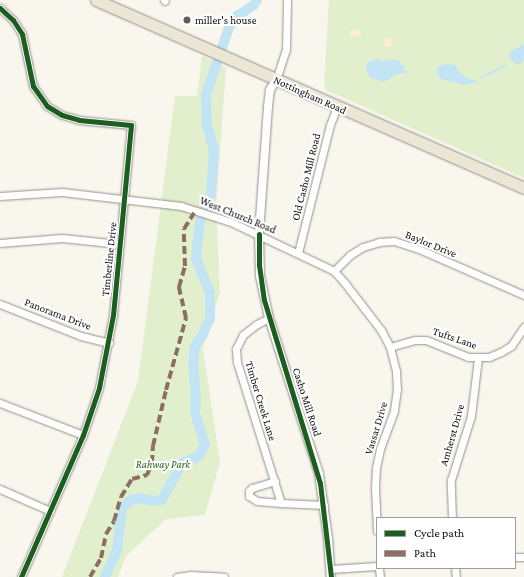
<!DOCTYPE html>
<style>
body{margin:0}
#map{position:relative;width:524px;height:577px;overflow:hidden;background:#f9f6ed;font-family:"Crimson Pro",serif}
div>[style]{position:absolute}
.green>*{inset:0;background:#e2efcc}
.sand>*{inset:0;background:#fbefcd}
.round{border-radius:50%}
.water>*{inset:0;background:#c2e4f4}
.stream>*{height:1.5px;margin:-0.75px;padding:0 0.75px;transform-origin:0.75px;border-radius:0.75px;background:#c2e4f4}
.river>*{height:10px;margin:-5px;padding:0 5px;transform-origin:5px;border-radius:5px;background:#c2e4f4}
.roads{filter:drop-shadow(0 0 1px #92908c) drop-shadow(0 0 1px #92908c)}
.minor>*{height:7px;margin:-3.5px;padding:0 3.5px;transform-origin:3.5px;border-radius:3.5px;background:#fefefc}
.tertiary>*{height:8px;margin:-4px;padding:0 4px;transform-origin:4px;border-radius:4px;background:#fefefc}
.primary>*{height:11px;margin:-5.5px;padding:0 5.5px;transform-origin:5.5px;border-radius:5.5px;background:#ebe6d6}
.quiet>*{height:4px;margin-top:-2px;transform-origin:0;background:repeating-linear-gradient(90deg,#8d6e63 0 8px,transparent 0 12px)}
.cycleway>*{height:5px;margin:-2.5px;padding:0 2.5px;transform-origin:2.5px;border-radius:2.5px;background:#1b5e20}
.dots>*{width:11px;height:11px;translate:-50% -50%;box-sizing:border-box;border:2px solid #fff;border-radius:50%}
span{translate:-50% -50%;white-space:nowrap;text-align:center;line-height:1.15;-webkit-text-stroke:4px #fff;paint-order:stroke}
.poi-label{font-size:11px;color:#0a0a0a}
.left{translate:0 -50%;text-align:left}
.street-label{font-size:11px;color:#0a0a0a}
.park-label{font-size:11px;color:#2a621a;font-style:italic}
.legend{position:absolute;left:376px;top:517px;width:140px;height:52px;box-sizing:border-box;background:#fff;border:1px solid #9d9d9d;margin:0;padding:5px 7px;list-style:none;font-size:12px;color:#0a0a0a}
.legend li{display:flex;align-items:center;gap:8px;height:20px}
.legend b{width:20px;border:1px solid #9d9d9d}
</style>
<div id="map">
<div class="green">
<div style="clip-path:polygon(329px 0,524px 0,524px 178px,326px 90px,324px 82px)"></div>
<div style="clip-path:polygon(202px 56px,226px 68px,216px 206px,220px 292px,203px 349px,220px 462px,205px 515px,166px 519px,126px 556px,118px 577px,62px 577px,138px 381px,175px 96px,197px 96px)"></div>
</div>
<div class="sand">
<div style="clip-path:polygon(352px 29px,361px 31px,361px 37px,350px 35px,350px 31px)"></div>
<div class="round" style="left:383.5px;top:37.5px;width:9px;height:9px"></div>
</div>
<div class="water">
<div style="clip-path:polygon(524px 44px,524px 60px,520px 64px,516px 64px,511px 60px,509px 52px)"></div>
<div style="clip-path:polygon(374px 58px,383px 61px,397px 60px,403px 64px,405px 71px,411px 72px,397px 74px,384px 82px,371px 78px,367px 72px,366px 63px,375px 61px)"></div>
<div style="clip-path:polygon(446px 64px,455px 65px,460px 73px,469px 79px,476px 80px,476px 83px,464px 85px,441px 79px,436px 70px,440px 66px)"></div>
</div>
<div class="stream">
<div style="left:482px;top:77px;width:26px;rotate:-25deg"></div>
</div>
<div class="river">
<div style="left:105px;top:577px;width:30px;rotate:-66deg"></div>
<div style="left:117px;top:550px;width:42px;rotate:-83.2deg"></div>
<div style="left:122px;top:508px;width:12px;rotate:-42deg"></div>
<div style="left:131px;top:500px;width:10px;rotate:-11deg"></div>
<div style="left:141px;top:498px;width:12px;rotate:14deg"></div>
<div style="left:153px;top:501px;width:9px;rotate:-6deg"></div>
<div style="left:162px;top:500px;width:42px;rotate:-61.6deg"></div>
<div style="left:182px;top:463px;width:18px;rotate:-22deg"></div>
<div style="left:199px;top:456px;width:13px;rotate:-63deg"></div>
<div style="left:205px;top:444px;width:32px;rotate:-108deg"></div>
<div style="left:195px;top:414px;width:17px;rotate:-87deg"></div>
<div style="left:196px;top:397px;width:33px;rotate:-95deg"></div>
<div style="left:193px;top:364px;width:18px;rotate:-84deg"></div>
<div style="left:195px;top:346px;width:14px;rotate:-56deg"></div>
<div style="left:203px;top:334px;width:17px;rotate:-66deg"></div>
<div style="left:210px;top:318px;width:25px;rotate:-90deg"></div>
<div style="left:210px;top:293px;width:38px;rotate:-112deg"></div>
<div style="left:196px;top:258px;width:37px;rotate:-84deg"></div>
<div style="left:200px;top:221px;width:29px;rotate:-68deg"></div>
<div style="left:211px;top:194px;width:44px;rotate:-86.1deg"></div>
<div style="left:214px;top:150px;width:25px;rotate:-106deg"></div>
<div style="left:207px;top:126px;width:31px;rotate:-92deg"></div>
<div style="left:206px;top:95px;width:72px;rotate:-71.3deg"></div>
<div style="left:229px;top:27px;width:14px;rotate:-54deg"></div>
<div style="left:237px;top:16px;width:20px;rotate:-33deg"></div>
<div style="left:254px;top:5px;width:6px;rotate:-59deg"></div>
</div>
<div class="roads">
<div class="minor">
<div style="left:164px;top:0;width:1px;rotate:45deg"></div>
<div style="left:0;top:8px;width:18px;rotate:43deg"></div>
<div style="left:13px;top:20px;width:17px;rotate:57deg"></div>
<div style="left:22px;top:34px;width:53px;rotate:78.1deg"></div>
<div style="left:33px;top:86px;width:24px;rotate:55deg"></div>
<div style="left:47px;top:106px;width:17px;rotate:31deg"></div>
<div style="left:62px;top:115px;width:18px;rotate:16deg"></div>
<div style="left:79px;top:120px;width:52px;rotate:5.5deg"></div>
<div style="left:131px;top:125px;width:191px;rotate:95.4deg"></div>
<div style="left:113px;top:315px;width:74px;rotate:100.9deg"></div>
<div style="left:99px;top:388px;width:50px;rotate:108.8deg"></div>
<div style="left:83px;top:435px;width:155px;rotate:113.6deg"></div>
<div style="left:276px;top:80px;width:33px;rotate:-72deg"></div>
<div style="left:286px;top:49px;width:49px;rotate:-88.8deg"></div>
<div style="left:0;top:196px;width:62px;rotate:-3.7deg"></div>
<div style="left:62px;top:192px;width:120px;rotate:6.7deg"></div>
<div style="left:181px;top:206px;width:52px;rotate:17.7deg"></div>
<div style="left:231px;top:222px;width:114px;rotate:25.4deg"></div>
<div style="left:334px;top:271px;width:15px;rotate:48deg"></div>
<div style="left:344px;top:282px;width:61px;rotate:52.4deg"></div>
<div style="left:381px;top:330px;width:19px;rotate:62deg"></div>
<div style="left:390px;top:347px;width:25px;rotate:76deg"></div>
<div style="left:396px;top:371px;width:18px;rotate:87deg"></div>
<div style="left:397px;top:389px;width:22px;rotate:98deg"></div>
<div style="left:394px;top:411px;width:40px;rotate:110.2deg"></div>
<div style="left:380px;top:449px;width:19px;rotate:102deg"></div>
<div style="left:376px;top:468px;width:20px;rotate:93deg"></div>
<div style="left:375px;top:488px;width:43px;rotate:87.3deg"></div>
<div style="left:0;top:243px;width:62px;rotate:-4.6deg"></div>
<div style="left:62px;top:238px;width:58px;rotate:5.9deg"></div>
<div style="left:298px;top:253px;width:132px;rotate:-76deg"></div>
<div style="left:330px;top:125px;width:19px;rotate:-69deg"></div>
<div style="left:334px;top:271px;width:23px;rotate:-45deg"></div>
<div style="left:350px;top:255px;width:15px;rotate:-32deg"></div>
<div style="left:363px;top:247px;width:17px;rotate:-17deg"></div>
<div style="left:379px;top:242px;width:15px;rotate:-4deg"></div>
<div style="left:394px;top:241px;width:26px;rotate:18deg"></div>
<div style="left:419px;top:249px;width:115px;rotate:23.7deg"></div>
<div style="left:0;top:304px;width:87px;rotate:21.6deg"></div>
<div style="left:81px;top:336px;width:29px;rotate:14deg"></div>
<div style="left:269px;top:318px;width:13px;rotate:153deg"></div>
<div style="left:257px;top:324px;width:18px;rotate:142deg"></div>
<div style="left:243px;top:335px;width:16px;rotate:117deg"></div>
<div style="left:236px;top:349px;width:13px;rotate:86deg"></div>
<div style="left:237px;top:362px;width:148px;rotate:72.7deg"></div>
<div style="left:281px;top:503px;width:43px;rotate:2.7deg"></div>
<div style="left:390px;top:347px;width:26px;rotate:-16deg"></div>
<div style="left:415px;top:340px;width:11px"></div>
<div style="left:426px;top:340px;width:45px;rotate:22deg"></div>
<div style="left:468px;top:357px;width:21px"></div>
<div style="left:489px;top:357px;width:13px;rotate:-23deg"></div>
<div style="left:501px;top:352px;width:12px;rotate:-31deg"></div>
<div style="left:511px;top:346px;width:23px;rotate:-56deg"></div>
<div style="left:0;top:403px;width:89px;rotate:21.1deg"></div>
<div style="left:275px;top:481px;width:24px;rotate:163deg"></div>
<div style="left:252px;top:488px;width:4px;rotate:135deg"></div>
<div style="left:249px;top:491px;width:5px;rotate:90deg"></div>
<div style="left:249px;top:496px;width:9px;rotate:32deg"></div>
<div style="left:257px;top:501px;width:24px;rotate:5deg"></div>
<div style="left:0;top:489px;width:55px;rotate:23.7deg"></div>
<div style="left:452px;top:518px;width:38px;rotate:-92deg"></div>
<div style="left:451px;top:480px;width:67px;rotate:-72.6deg"></div>
<div style="left:471px;top:416px;width:58px;rotate:-83.1deg"></div>
<div style="left:515px;top:557px;width:9px"></div>
<div style="left:379px;top:568px;width:9px;rotate:84deg"></div>
<div style="left:455px;top:568px;width:9px;rotate:84deg"></div>
<div style="left:331px;top:569px;width:46px;rotate:-3.7deg"></div>
<div style="left:177px;top:577px;width:14px;rotate:-8deg"></div>
<div style="left:191px;top:575px;width:33px;rotate:3deg"></div>
</div>
<div class="tertiary">
<div style="left:276px;top:80px;width:12px;rotate:121deg"></div>
<div style="left:270px;top:90px;width:17px;rotate:97deg"></div>
<div style="left:268px;top:107px;width:127px;rotate:94.1deg"></div>
<div style="left:259px;top:234px;width:42px;rotate:88.6deg"></div>
<div style="left:260px;top:276px;width:43px;rotate:77.9deg"></div>
<div style="left:269px;top:318px;width:164px;rotate:72.2deg"></div>
<div style="left:319px;top:474px;width:65px;rotate:82deg"></div>
<div style="left:328px;top:538px;width:39px;rotate:86deg"></div>
</div>
<div class="primary">
<div style="left:96px;top:0;width:467px;rotate:23.7deg"></div>
</div>
</div>
<div class="quiet">
<div style="left:90px;top:577px;width:22px;rotate:-60deg"></div>
<div style="left:101px;top:558px;width:25px;rotate:-78deg"></div>
<div style="left:106px;top:534px;width:15px;rotate:-58deg"></div>
<div style="left:114px;top:521px;width:25px;rotate:-74deg"></div>
<div style="left:121px;top:497px;width:21px;rotate:-59deg"></div>
<div style="left:132px;top:479px;width:16px;rotate:-15deg"></div>
<div style="left:147px;top:475px;width:13px;rotate:-67deg"></div>
<div style="left:152px;top:463px;width:17px;rotate:-87deg"></div>
<div style="left:153px;top:446px;width:57px;rotate:-76.9deg"></div>
<div style="left:166px;top:390px;width:75px;rotate:-74.5deg"></div>
<div style="left:186px;top:318px;width:32px;rotate:-103deg"></div>
<div style="left:179px;top:287px;width:22px;rotate:-74deg"></div>
<div style="left:185px;top:266px;width:37px;rotate:-92deg"></div>
<div style="left:184px;top:229px;width:19px;rotate:-58deg"></div>
</div>
<div class="cycleway">
<div style="left:0;top:8px;width:18px;rotate:43deg"></div>
<div style="left:13px;top:20px;width:17px;rotate:57deg"></div>
<div style="left:22px;top:34px;width:53px;rotate:78.1deg"></div>
<div style="left:33px;top:86px;width:24px;rotate:55deg"></div>
<div style="left:47px;top:106px;width:17px;rotate:31deg"></div>
<div style="left:62px;top:115px;width:18px;rotate:16deg"></div>
<div style="left:79px;top:120px;width:52px;rotate:5.5deg"></div>
<div style="left:131px;top:125px;width:191px;rotate:95.4deg"></div>
<div style="left:113px;top:315px;width:74px;rotate:100.9deg"></div>
<div style="left:99px;top:388px;width:50px;rotate:108.8deg"></div>
<div style="left:83px;top:435px;width:155px;rotate:113.6deg"></div>
<div style="left:259px;top:234px;width:31px;rotate:90deg"></div>
<div style="left:259px;top:265px;width:35px;rotate:82deg"></div>
<div style="left:264px;top:300px;width:191px;rotate:73deg"></div>
<div style="left:320px;top:483px;width:95px;rotate:83.3deg"></div>
</div>
<div class="dots">
<div style="left:187px;top:20px;background:#5e5d59"></div>
</div>
<div class="poi-label">
<span class="left" style="left:195px;top:20px">miller's house</span>
</div>
<div class="street-label">
<span style="left:310px;top:95px;rotate:24deg">Nottingham Road</span>
<span style="left:306px;top:177px;rotate:-76deg">Old Casho Mill Road</span>
<span style="left:238px;top:215px;rotate:22deg">West Church Road</span>
<span style="left:431px;top:244px;rotate:22deg">Baylor Drive</span>
<span style="left:109px;top:259px;rotate:-84deg">Timberline Drive</span>
<span style="left:58px;top:314px;rotate:21deg">Panorama Drive</span>
<span style="left:455px;top:338px;rotate:19deg">Tufts Lane</span>
<span style="left:261px;top:401px;rotate:73deg">Timber Creek Lane</span>
<span style="left:307px;top:402px;rotate:72deg">Casho Mill Road</span>
<span style="left:376px;top:428px;rotate:-73deg">Vassar Drive</span>
<span style="left:452px;top:435px;rotate:-74deg">Amherst Drive</span>
</div>
<div class="park-label">
<span style="left:163px;top:464px">Rahway Park</span>
</div>
<ul class="legend">
<li><b style="height:5px;background:#1b5e20"></b>Cycle path</li>
<li><b style="height:5px;background:#8d6e63"></b>Path</li>
</ul>
</div>
